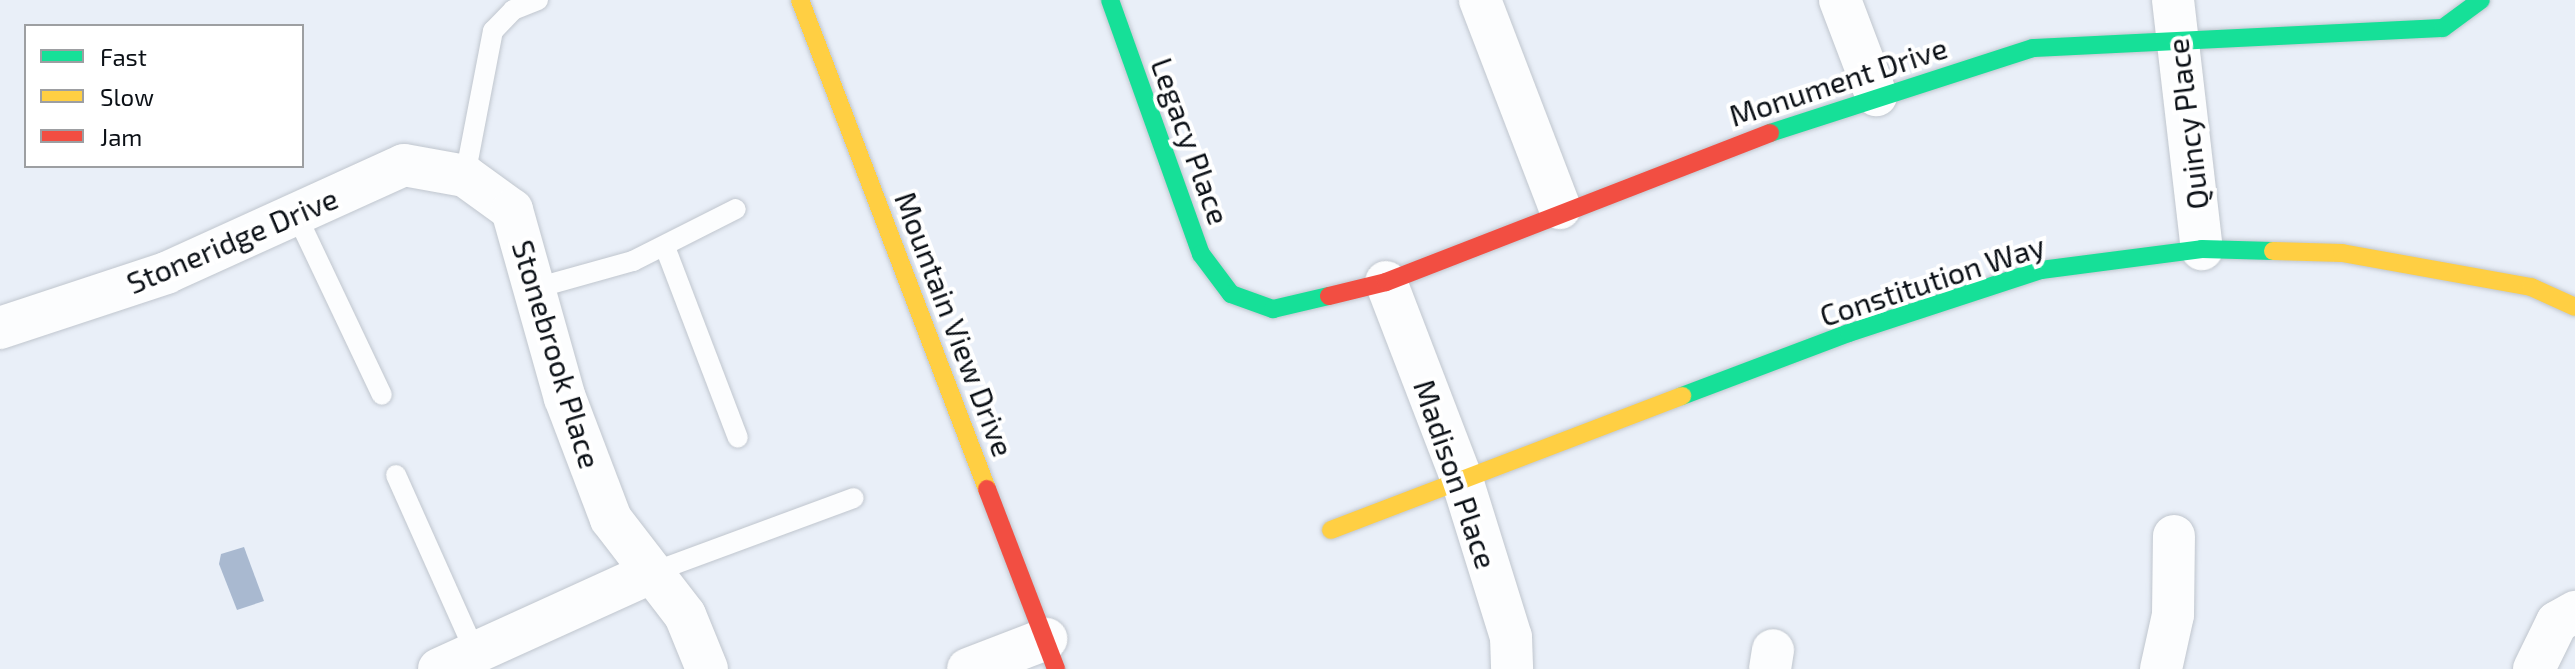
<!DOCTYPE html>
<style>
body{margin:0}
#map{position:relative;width:2575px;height:669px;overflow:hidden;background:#e9eff8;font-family:"Exo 2",sans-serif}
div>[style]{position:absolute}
.water>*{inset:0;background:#a9b9d0}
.roads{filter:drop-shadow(0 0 2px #c0c6ce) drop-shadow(0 0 2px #c0c6ce)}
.lane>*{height:20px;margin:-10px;padding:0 10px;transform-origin:10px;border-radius:10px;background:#fcfdfe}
.street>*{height:42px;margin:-21px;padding:0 21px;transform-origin:21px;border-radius:21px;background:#fcfdfe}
.fast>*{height:18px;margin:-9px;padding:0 9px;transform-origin:9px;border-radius:9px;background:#16e098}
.slow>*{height:18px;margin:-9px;padding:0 9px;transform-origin:9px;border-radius:9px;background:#ffcf43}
.jam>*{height:18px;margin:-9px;padding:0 9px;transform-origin:9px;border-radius:9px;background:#f24e42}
span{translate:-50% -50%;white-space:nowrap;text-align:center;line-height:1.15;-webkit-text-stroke:8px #fff;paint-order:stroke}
.street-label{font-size:30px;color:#0b1016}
.legend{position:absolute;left:24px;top:24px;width:280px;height:144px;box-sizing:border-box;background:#fff;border:2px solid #9d9fa2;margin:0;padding:10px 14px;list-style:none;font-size:24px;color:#0b1016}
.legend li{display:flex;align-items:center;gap:16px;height:40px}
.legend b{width:40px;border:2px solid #9d9fa2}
</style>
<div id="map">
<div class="water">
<div style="clip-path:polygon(244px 547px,264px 601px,237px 610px,219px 564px,221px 554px)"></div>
</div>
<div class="roads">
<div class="lane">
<div style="left:465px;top:176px;width:148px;rotate:-79.1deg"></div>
<div style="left:493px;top:31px;width:29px;rotate:-46deg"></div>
<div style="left:513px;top:10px;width:27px;rotate:-22deg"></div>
<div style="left:296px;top:214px;width:200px;rotate:64.6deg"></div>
<div style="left:665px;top:247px;width:204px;rotate:69.1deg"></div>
<div style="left:536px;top:288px;width:101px;rotate:-15.6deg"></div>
<div style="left:633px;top:261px;width:115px;rotate:-26.8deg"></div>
<div style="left:396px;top:475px;width:196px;rotate:65.9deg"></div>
<div style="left:651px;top:573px;width:216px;rotate:-20.3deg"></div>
</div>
<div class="street">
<div style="left:1480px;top:0;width:223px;rotate:69deg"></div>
<div style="left:1840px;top:0;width:102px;rotate:69.2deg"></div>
<div style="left:2173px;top:0;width:251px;rotate:83.4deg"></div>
<div style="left:1386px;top:282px;width:215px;rotate:69deg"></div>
<div style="left:1463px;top:483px;width:161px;rotate:72.7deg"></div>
<div style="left:1511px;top:637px;width:32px;rotate:88deg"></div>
<div style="left:0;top:328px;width:175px;rotate:-18.3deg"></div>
<div style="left:166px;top:273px;width:261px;rotate:-24.4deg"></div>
<div style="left:404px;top:165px;width:62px;rotate:10.2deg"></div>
<div style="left:465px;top:176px;width:58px;rotate:35.9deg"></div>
<div style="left:512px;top:210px;width:195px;rotate:74.3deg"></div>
<div style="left:565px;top:398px;width:129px;rotate:69.2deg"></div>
<div style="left:611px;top:519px;width:121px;rotate:52.4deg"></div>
<div style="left:685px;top:615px;width:58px;rotate:67.8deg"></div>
<div style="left:439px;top:669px;width:233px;rotate:-24.4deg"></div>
<div style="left:968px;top:669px;width:84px;rotate:-21deg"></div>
<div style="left:1770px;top:669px;width:19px;rotate:-81deg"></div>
<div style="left:2161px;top:669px;width:55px;rotate:-77.5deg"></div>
<div style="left:2173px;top:615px;width:79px;rotate:-89.3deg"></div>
<div style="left:2534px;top:669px;width:52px;rotate:-63.9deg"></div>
<div style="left:2557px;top:622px;width:21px;rotate:-29deg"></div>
</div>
<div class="fast">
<div style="left:1110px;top:0;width:270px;rotate:70.3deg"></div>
<div style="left:1201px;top:254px;width:50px;rotate:53.1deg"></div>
<div style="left:1231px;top:294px;width:45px;rotate:19.7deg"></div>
<div style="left:1273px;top:309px;width:57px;rotate:-13.1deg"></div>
<div style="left:1770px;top:133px;width:276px;rotate:-17.9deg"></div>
<div style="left:2033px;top:48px;width:410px;rotate:-2.8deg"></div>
<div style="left:2443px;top:28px;width:47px;rotate:-36.4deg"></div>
<div style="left:1682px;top:396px;width:178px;rotate:-20.7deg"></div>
<div style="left:1849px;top:333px;width:202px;rotate:-18.2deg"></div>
<div style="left:2041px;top:270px;width:162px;rotate:-7.4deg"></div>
<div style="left:2202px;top:249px;width:71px;rotate:1.6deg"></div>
</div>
<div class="slow">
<div style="left:800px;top:0;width:524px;rotate:69.07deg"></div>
<div style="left:2273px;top:251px;width:69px;rotate:1.7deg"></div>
<div style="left:2342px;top:253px;width:192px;rotate:10.2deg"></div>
<div style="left:2531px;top:287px;width:48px;rotate:24.4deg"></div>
<div style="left:1331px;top:530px;width:376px;rotate:-20.9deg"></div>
</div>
<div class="jam">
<div style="left:1329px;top:296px;width:59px;rotate:-13.8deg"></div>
<div style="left:1386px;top:282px;width:412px;rotate:-21.2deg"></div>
<div style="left:987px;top:489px;width:193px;rotate:69deg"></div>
</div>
</div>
<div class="street-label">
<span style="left:1838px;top:81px;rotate:-18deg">Monument Drive</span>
<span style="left:2187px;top:124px;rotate:-97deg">Quincy Place</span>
<span style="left:1191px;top:141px;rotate:70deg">Legacy Place</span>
<span style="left:232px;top:240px;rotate:-23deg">Stoneridge Drive</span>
<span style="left:1932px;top:280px;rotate:-18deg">Constitution Way</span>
<span style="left:955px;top:324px;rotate:69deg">Mountain View Drive</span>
<span style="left:557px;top:354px;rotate:73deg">Stonebrook Place</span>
<span style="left:1456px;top:474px;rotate:71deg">Madison Place</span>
</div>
<ul class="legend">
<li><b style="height:10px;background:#16e098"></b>Fast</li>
<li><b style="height:10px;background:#ffcf43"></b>Slow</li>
<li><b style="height:10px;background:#f24e42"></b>Jam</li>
</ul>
</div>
